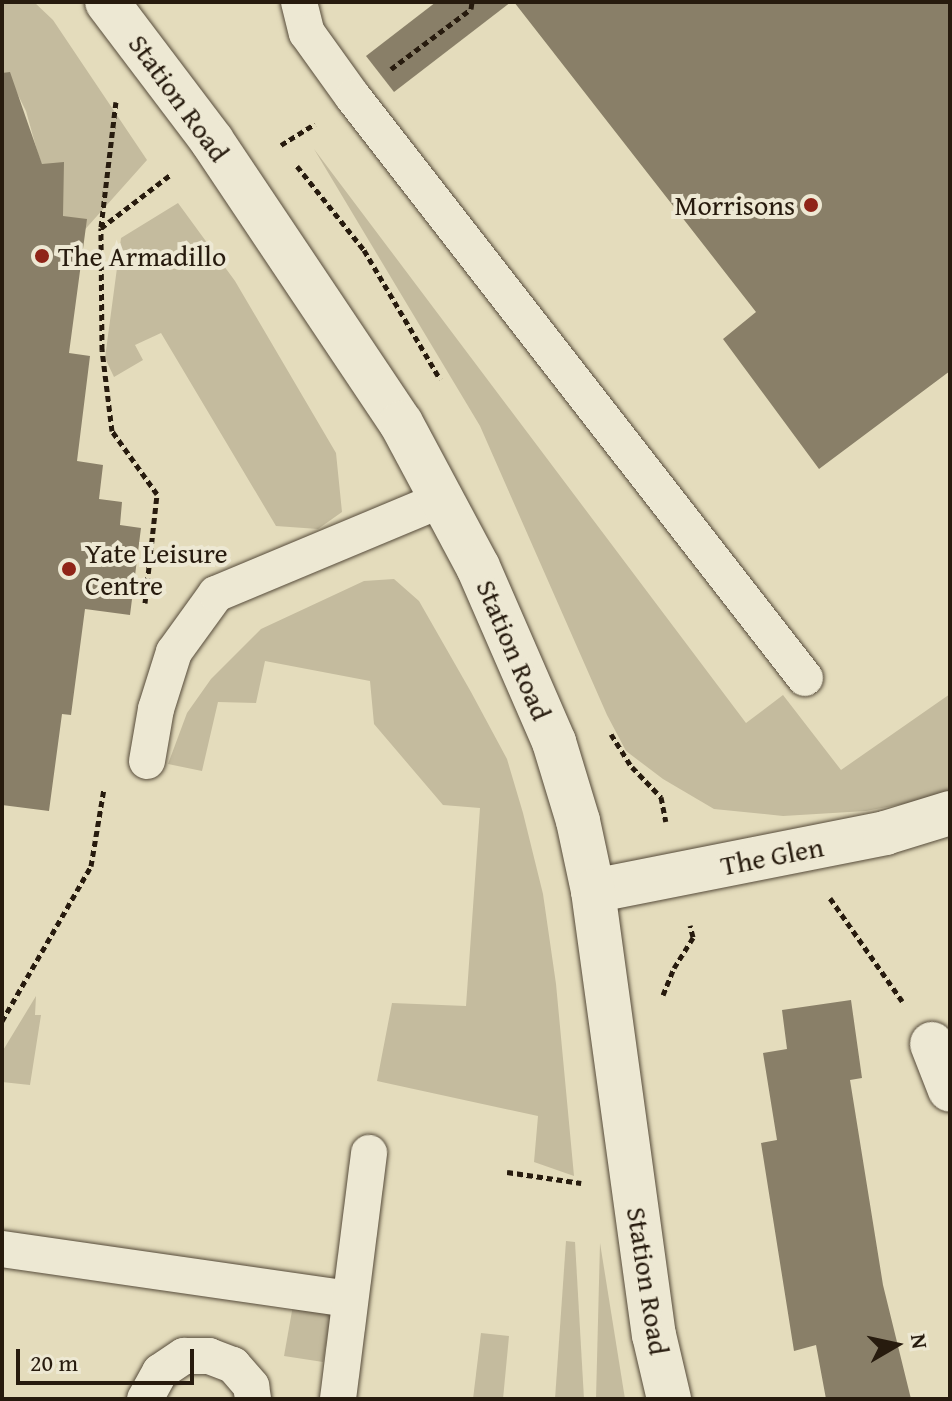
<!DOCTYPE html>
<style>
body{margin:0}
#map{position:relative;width:952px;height:1401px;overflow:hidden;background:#e4dcbc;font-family:"Gentium Book Plus",serif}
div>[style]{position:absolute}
.green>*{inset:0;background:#c4bb9e}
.building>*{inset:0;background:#897f68}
.path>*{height:5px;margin-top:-2.5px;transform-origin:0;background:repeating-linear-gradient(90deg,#271b0e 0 6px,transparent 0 10px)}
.roads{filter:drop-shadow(0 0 2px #564b3a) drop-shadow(0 0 2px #564b3a)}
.service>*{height:36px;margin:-18px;padding:0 18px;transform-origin:18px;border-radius:18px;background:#ede8d3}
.minor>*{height:44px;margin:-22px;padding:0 22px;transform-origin:22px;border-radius:22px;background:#ede8d3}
.secondary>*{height:44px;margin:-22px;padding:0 22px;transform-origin:22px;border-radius:22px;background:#ede8d3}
.dots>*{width:22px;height:22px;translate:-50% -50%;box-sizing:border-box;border:4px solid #ede8d3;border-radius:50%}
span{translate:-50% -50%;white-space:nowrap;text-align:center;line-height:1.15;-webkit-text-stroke:8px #ede8d3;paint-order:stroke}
.street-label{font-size:28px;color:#271b0e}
.poi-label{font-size:28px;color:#271b0e}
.right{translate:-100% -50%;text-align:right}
.left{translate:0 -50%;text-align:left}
.frame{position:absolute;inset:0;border:4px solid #271b0e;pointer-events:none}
.north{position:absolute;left:856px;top:1305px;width:80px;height:80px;-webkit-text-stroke:6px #ede8d3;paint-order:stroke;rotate:81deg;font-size:22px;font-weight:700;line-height:32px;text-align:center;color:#271b0e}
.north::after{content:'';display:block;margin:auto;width:28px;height:36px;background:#271b0e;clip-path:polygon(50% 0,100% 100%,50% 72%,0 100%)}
.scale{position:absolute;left:16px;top:1349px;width:178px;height:36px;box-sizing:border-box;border:4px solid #271b0e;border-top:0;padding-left:10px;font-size:24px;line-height:28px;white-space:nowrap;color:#271b0e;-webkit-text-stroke:6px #ede8d3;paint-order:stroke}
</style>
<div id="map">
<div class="green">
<div style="clip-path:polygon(2px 2px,34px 2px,53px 20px,147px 160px,72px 244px,38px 154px,26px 111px,8px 75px,2px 77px)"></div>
<div style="clip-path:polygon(314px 149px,746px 723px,783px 695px,841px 770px,950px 694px,950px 795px,866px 811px,783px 816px,714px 809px,663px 779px,626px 751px,607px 715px,480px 426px)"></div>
<div style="clip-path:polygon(178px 203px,235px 281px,336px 453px,342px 512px,318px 529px,276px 526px,161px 333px,135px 345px,143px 360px,114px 377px,105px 358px,121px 238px)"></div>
<div style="clip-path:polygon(394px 579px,419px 601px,471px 692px,507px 759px,523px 813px,543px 894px,556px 984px,574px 1176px,534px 1162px,538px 1116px,377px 1081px,392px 1003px,466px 1006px,480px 808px,443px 805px,374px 724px,370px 681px,265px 661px,256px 703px,218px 702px,202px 771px,168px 764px,187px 713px,211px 679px,261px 629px,364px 581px)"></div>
<div style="clip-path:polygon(36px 996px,35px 1015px,41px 1015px,30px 1085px,2px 1082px,2px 1052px)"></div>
<div style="clip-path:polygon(566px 1241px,575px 1242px,584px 1399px,555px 1399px)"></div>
<div style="clip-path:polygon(600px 1243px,625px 1399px,596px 1399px)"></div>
<div style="clip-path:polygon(295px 1294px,333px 1300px,323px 1362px,284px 1356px)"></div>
<div style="clip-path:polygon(481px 1333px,509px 1336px,503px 1399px,473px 1399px)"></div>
</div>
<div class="building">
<div style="clip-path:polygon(436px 2px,511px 2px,394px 92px,366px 56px)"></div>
<div style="clip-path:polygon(514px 2px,950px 2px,950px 371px,819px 469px,723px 339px,756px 312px)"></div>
<div style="clip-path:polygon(10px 72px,42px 164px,64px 162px,63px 216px,87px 219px,69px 353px,90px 356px,77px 461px,103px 465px,99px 499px,122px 502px,120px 525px,141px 528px,130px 615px,85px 609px,71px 715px,62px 714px,49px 811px,2px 805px,2px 73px)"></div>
<div style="clip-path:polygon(851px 1000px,862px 1078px,850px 1080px,883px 1285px,911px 1399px,826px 1399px,816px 1345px,794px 1351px,761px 1143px,777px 1140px,763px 1053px,787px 1049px,782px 1010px)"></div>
</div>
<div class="path">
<div style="left:391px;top:69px;width:100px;rotate:-36.9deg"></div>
<div style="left:471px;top:9px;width:7px;rotate:-82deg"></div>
<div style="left:281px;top:145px;width:40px;rotate:-32deg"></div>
<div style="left:297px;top:166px;width:107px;rotate:51.4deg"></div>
<div style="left:364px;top:250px;width:150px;rotate:59.5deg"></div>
<div style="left:101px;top:227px;width:126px;rotate:-83.2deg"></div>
<div style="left:145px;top:603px;width:110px;rotate:-83.7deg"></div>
<div style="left:157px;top:494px;width:77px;rotate:-125.5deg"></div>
<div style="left:112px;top:431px;width:82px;rotate:-97deg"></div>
<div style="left:102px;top:350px;width:122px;rotate:-90.5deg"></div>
<div style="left:101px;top:228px;width:87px;rotate:-37.5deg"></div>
<div style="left:611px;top:734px;width:39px;rotate:58deg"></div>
<div style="left:632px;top:767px;width:42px;rotate:46deg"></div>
<div style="left:661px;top:797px;width:25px;rotate:79deg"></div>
<div style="left:830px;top:898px;width:126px;rotate:55deg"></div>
<div style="left:663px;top:995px;width:29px;rotate:-68deg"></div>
<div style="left:674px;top:968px;width:36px;rotate:-58deg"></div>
<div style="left:693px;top:937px;width:12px;rotate:-104deg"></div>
<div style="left:2px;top:1021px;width:179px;rotate:-60.1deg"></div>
<div style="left:91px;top:866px;width:79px;rotate:-80.5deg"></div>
<div style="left:507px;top:1172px;width:75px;rotate:8.5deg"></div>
</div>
<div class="roads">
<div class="service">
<div style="left:299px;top:2px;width:32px;rotate:76deg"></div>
<div style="left:307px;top:33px;width:79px;rotate:54.3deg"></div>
<div style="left:353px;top:97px;width:736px;rotate:52.12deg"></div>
<div style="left:147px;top:761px;width:53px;rotate:-80.2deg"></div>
<div style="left:156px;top:709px;width:60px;rotate:-72.5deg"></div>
<div style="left:174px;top:652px;width:72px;rotate:-54.1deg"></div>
<div style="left:216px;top:594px;width:246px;rotate:-22.7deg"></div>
<div style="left:2px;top:1249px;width:351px;rotate:8.2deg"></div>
<div style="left:145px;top:1399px;width:31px;rotate:-61deg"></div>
<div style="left:160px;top:1372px;width:29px;rotate:-34deg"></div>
<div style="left:184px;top:1356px;width:25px"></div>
<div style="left:209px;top:1356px;width:26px;rotate:21deg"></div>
<div style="left:233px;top:1365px;width:28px;rotate:49deg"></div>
<div style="left:251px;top:1386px;width:13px;rotate:81deg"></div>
<div style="left:338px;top:1399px;width:248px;rotate:-82.8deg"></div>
</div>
<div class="minor">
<div style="left:593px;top:891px;width:298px;rotate:-11.2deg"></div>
<div style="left:885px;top:833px;width:68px;rotate:-17.1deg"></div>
<div style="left:932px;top:1044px;width:49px;rotate:68.6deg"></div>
</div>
<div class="secondary">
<div style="left:107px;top:2px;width:174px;rotate:52.9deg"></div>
<div style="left:212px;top:141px;width:339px;rotate:56.2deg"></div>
<div style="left:401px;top:423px;width:163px;rotate:61.9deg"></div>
<div style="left:478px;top:567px;width:191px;rotate:66.5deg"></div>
<div style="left:554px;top:742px;width:83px;rotate:73.1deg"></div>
<div style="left:578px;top:821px;width:72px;rotate:77.9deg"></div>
<div style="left:593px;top:891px;width:448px;rotate:82.2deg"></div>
<div style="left:654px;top:1335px;width:66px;rotate:76.8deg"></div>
</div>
</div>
<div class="dots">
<div style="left:811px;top:205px;background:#8f2418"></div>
<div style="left:42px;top:256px;background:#8f2418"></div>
<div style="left:69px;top:569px;background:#8f2418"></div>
</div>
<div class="street-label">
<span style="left:179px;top:98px;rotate:54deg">Station Road</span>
<span style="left:514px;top:650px;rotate:67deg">Station Road</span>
<span style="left:772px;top:856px;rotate:-11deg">The Glen</span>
<span style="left:648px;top:1281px;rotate:81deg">Station Road</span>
</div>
<div class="poi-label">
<span class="right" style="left:795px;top:205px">Morrisons</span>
<span class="left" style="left:58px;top:256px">The Armadillo</span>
<span class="left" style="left:85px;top:569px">Yate Leisure<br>Centre</span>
</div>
<div class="frame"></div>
<div class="north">N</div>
<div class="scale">20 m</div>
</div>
